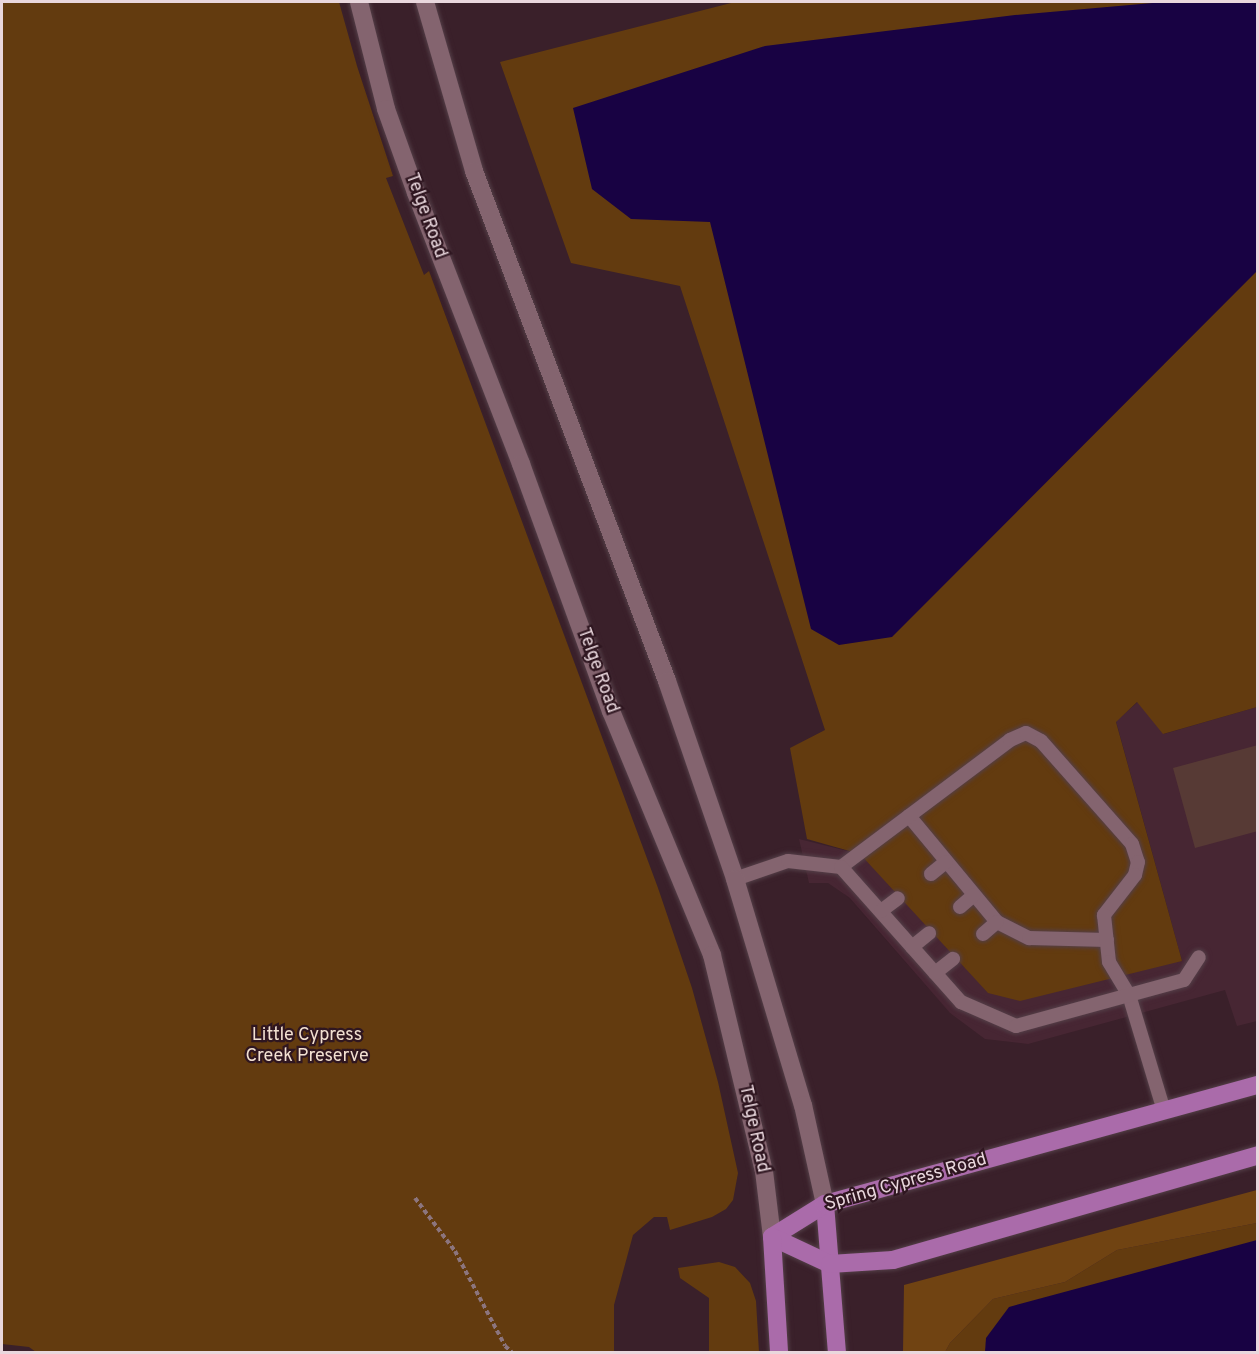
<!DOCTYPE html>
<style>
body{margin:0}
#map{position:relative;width:1259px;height:1354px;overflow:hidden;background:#3a202a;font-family:Overpass,sans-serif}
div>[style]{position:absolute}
.built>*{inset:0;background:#472633}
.green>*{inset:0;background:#633b0f}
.forest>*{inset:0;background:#704312}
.water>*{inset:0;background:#180243}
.building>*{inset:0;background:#573a35}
.path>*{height:4px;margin-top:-2px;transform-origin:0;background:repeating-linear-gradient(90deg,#8c757e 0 4.5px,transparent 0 7.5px)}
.roads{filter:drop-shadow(0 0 2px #543f48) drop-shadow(0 0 2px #543f48)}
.lane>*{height:14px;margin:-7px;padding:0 7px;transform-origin:7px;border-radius:7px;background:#84646f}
.secondary>*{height:18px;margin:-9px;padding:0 9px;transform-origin:9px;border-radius:9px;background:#84646f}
.primary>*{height:18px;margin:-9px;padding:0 9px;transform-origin:9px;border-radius:9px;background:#aa6baa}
span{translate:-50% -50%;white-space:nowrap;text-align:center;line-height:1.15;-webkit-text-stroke:4.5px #2f1620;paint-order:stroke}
.street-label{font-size:18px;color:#e9d7dd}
.park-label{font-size:18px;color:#f2e0d1}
.frame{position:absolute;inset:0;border:3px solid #e9d7dd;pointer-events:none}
</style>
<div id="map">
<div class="built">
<div style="clip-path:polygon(1138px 702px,1164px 734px,1257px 707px,1257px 1021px,1237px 1026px,1225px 990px,1028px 1044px,985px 1039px,950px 1013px,850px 898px,828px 883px,809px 883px,799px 839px,860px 854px,1182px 961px,1116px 721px)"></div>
</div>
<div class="green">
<div style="clip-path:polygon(2px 2px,339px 2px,357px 66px,393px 176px,386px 178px,424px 275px,429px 271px,658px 888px,692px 988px,718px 1082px,738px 1173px,733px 1200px,726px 1209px,712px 1217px,670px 1230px,667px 1217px,654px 1217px,633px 1235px,614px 1305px,614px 1352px,36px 1352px,29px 1347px,2px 1344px)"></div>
<div style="clip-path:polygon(735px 2px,1257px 2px,1257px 707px,1163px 734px,1137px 702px,1116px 722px,1182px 961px,1020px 1001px,988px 993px,860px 854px,807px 839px,790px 748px,825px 730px,680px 286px,571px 263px,500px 62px)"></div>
<div style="clip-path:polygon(1257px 1223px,1257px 1352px,945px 1352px,950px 1343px,993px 1299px,1065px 1282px,1117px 1250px)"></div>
<div style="clip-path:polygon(719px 1262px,735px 1267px,750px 1283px,756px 1301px,759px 1352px,709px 1352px,709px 1298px,680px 1278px,678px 1268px)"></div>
</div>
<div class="forest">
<div style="clip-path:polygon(1257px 1190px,1257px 1223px,1117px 1250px,1065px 1282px,993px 1299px,950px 1343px,945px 1352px,903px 1352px,904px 1285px)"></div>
</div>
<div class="water">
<div style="clip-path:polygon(1164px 2px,1257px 2px,1257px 271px,892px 637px,839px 645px,811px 629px,710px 222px,631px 219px,592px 189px,573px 108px,765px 46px,1015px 15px)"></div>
<div style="clip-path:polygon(1257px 1240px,1257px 1352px,985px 1352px,986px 1338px,1009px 1307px)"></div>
</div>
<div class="building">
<div style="clip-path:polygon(1258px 745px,1258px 831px,1195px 848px,1173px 768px)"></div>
</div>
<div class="path">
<div style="left:415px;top:1198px;width:66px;rotate:53deg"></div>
<div style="left:455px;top:1251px;width:107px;rotate:62.2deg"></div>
<div style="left:505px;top:1346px;width:9px;rotate:41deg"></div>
</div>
<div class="roads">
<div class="lane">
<div style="left:909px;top:816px;width:138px;rotate:50.3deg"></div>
<div style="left:997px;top:922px;width:36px;rotate:27deg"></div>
<div style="left:1029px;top:938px;width:78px;rotate:1.5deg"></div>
<div style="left:841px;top:867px;width:211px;rotate:-36.9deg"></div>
<div style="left:1010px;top:740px;width:17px;rotate:-24deg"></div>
<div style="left:1026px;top:733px;width:17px;rotate:28deg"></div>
<div style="left:1041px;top:741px;width:137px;rotate:48.5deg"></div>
<div style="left:1132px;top:844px;width:19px;rotate:72deg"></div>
<div style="left:1138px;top:862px;width:13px;rotate:103deg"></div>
<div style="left:1135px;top:875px;width:51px;rotate:127.8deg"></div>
<div style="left:1104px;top:915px;width:47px;rotate:83.9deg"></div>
<div style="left:1109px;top:962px;width:39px;rotate:59deg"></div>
<div style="left:1129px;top:995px;width:121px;rotate:73.2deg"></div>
<div style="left:931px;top:874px;width:19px;rotate:-39deg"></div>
<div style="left:735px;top:879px;width:56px;rotate:-18.8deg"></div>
<div style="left:788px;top:861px;width:53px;rotate:6.5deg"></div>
<div style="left:841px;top:867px;width:181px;rotate:48.4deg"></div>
<div style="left:961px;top:1002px;width:60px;rotate:23.6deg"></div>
<div style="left:1016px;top:1026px;width:174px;rotate:-15.3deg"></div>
<div style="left:1184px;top:980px;width:27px;rotate:-57deg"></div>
<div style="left:960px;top:907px;width:18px;rotate:-41deg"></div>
<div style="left:881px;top:911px;width:21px;rotate:-37deg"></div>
<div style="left:983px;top:934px;width:18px;rotate:-41deg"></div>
<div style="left:912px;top:947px;width:22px;rotate:-39deg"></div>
<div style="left:935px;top:973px;width:23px;rotate:-38deg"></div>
</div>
<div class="secondary">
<div style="left:359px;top:2px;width:110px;rotate:75.8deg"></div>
<div style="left:386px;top:109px;width:89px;rotate:70.3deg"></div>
<div style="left:416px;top:193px;width:291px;rotate:68.8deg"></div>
<div style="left:521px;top:464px;width:263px;rotate:70deg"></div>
<div style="left:611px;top:711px;width:264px;rotate:67.5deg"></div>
<div style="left:712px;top:955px;width:222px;rotate:76.5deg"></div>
<div style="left:764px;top:1171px;width:66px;rotate:83.1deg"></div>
<div style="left:425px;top:2px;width:176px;rotate:73.8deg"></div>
<div style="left:474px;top:171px;width:545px;rotate:69.27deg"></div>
<div style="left:667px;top:681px;width:209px;rotate:71deg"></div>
<div style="left:735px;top:879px;width:236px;rotate:73.3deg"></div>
<div style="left:803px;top:1105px;width:101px;rotate:77.5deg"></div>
</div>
<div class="primary">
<div style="left:825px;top:1204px;width:148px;rotate:85.4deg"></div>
<div style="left:772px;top:1237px;width:62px;rotate:-31.9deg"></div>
<div style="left:825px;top:1204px;width:449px;rotate:-15.4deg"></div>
<div style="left:772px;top:1237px;width:64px;rotate:25deg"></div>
<div style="left:830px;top:1264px;width:63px;rotate:-3.6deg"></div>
<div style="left:893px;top:1260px;width:380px;rotate:-16deg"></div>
<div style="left:772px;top:1237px;width:115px;rotate:86.5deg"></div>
</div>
</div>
<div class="street-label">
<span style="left:425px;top:216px;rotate:70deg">Telge Road</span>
<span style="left:597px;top:671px;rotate:70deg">Telge Road</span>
<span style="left:753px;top:1129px;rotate:78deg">Telge Road</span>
<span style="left:906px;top:1183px;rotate:-16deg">Spring Cypress Road</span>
</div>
<div class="park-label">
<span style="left:307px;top:1047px">Little Cypress<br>Creek Preserve</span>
</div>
<div class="frame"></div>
</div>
